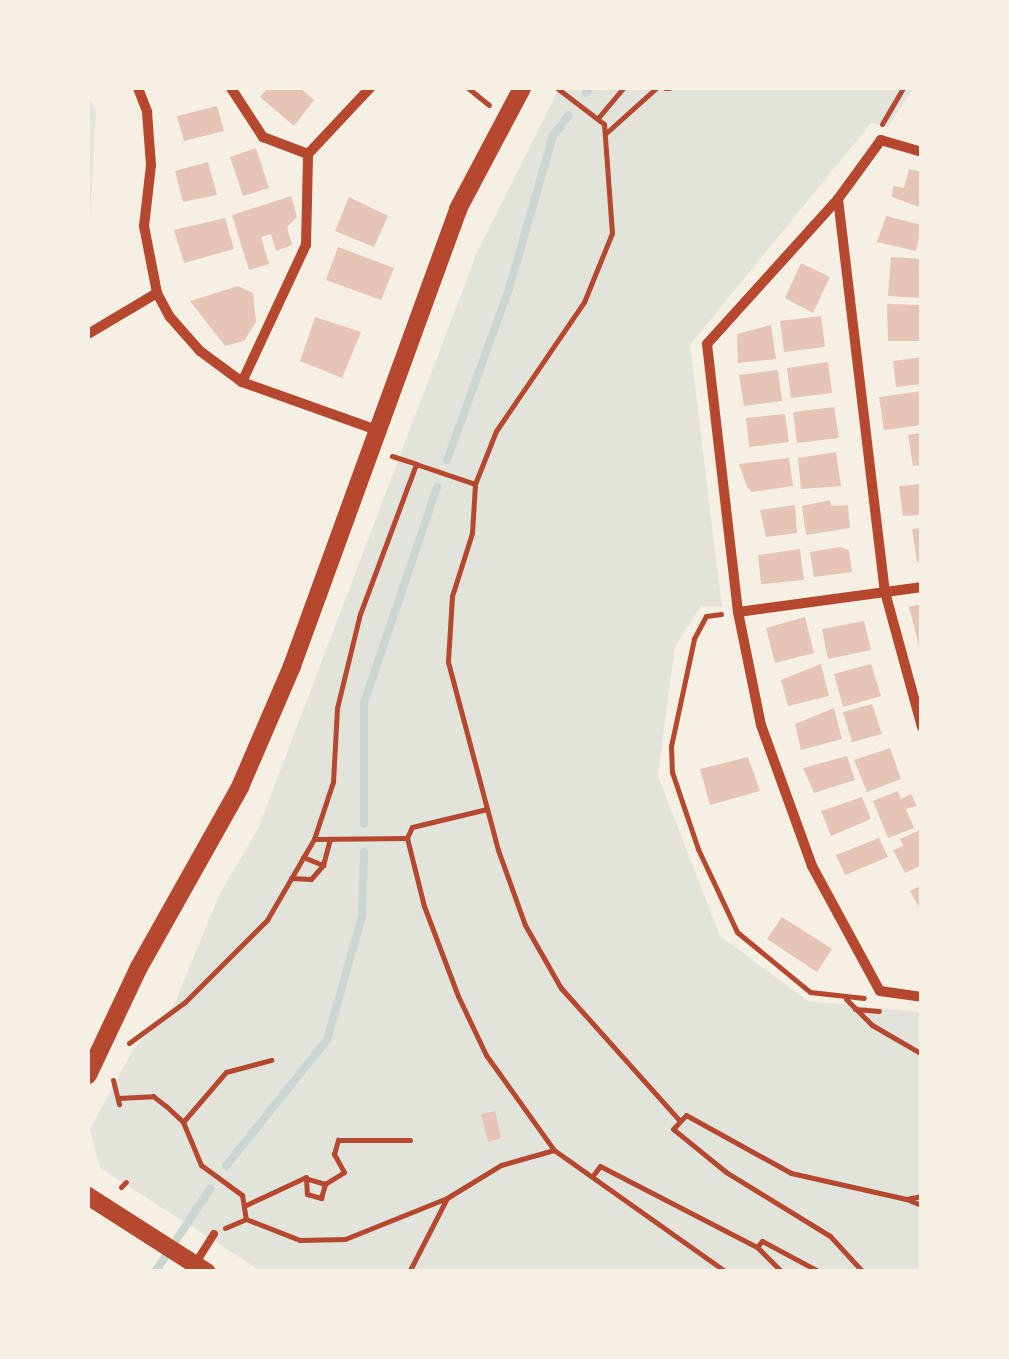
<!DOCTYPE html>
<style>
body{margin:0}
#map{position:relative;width:1009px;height:1359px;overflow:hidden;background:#f6efe4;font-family:"Playfair Display",serif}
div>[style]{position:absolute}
.green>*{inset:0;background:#e2e4dc}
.stream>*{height:8px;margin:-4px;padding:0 4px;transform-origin:4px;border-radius:4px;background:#c9d6d2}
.building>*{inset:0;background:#e6c5b7}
.path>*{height:5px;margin:-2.5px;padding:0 2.5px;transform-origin:2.5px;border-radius:2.5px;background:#b5482f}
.service>*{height:8px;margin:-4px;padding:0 4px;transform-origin:4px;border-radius:4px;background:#b5482f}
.minor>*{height:10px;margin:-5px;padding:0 5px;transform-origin:5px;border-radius:5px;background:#b5482f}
.tertiary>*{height:18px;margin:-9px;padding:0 9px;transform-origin:9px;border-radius:9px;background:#b5482f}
span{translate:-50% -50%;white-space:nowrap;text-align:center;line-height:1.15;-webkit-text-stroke:8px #f6efe4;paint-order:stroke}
.frame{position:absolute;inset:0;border:90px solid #f6efe4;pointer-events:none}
</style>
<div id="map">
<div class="green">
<div style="clip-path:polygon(559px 88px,913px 88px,888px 127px,871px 123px,690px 345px,722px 607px,701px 606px,675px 646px,658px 776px,720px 936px,808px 1001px,921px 1012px,921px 1271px,261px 1271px,100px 1168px,90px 1129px,134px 1048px,174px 1005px,220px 893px,258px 829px,478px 250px)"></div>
<div style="clip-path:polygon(88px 97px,96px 109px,88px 263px)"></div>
</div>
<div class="stream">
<div style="left:586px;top:93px;width:6px;rotate:-51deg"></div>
<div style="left:447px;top:460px;width:182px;rotate:-70.1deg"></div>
<div style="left:509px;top:289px;width:159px;rotate:-74deg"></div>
<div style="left:553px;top:136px;width:26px;rotate:-53deg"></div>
<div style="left:364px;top:824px;width:121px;rotate:-90deg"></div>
<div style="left:364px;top:703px;width:228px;rotate:-71.3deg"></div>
<div style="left:226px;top:1166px;width:161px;rotate:-51.3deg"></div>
<div style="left:327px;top:1040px;width:129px;rotate:-74.2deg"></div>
<div style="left:362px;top:916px;width:64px;rotate:-88.2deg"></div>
<div style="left:155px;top:1272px;width:100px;rotate:-56.5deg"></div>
</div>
<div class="building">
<div style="clip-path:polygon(268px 88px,300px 88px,314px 100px,294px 126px,260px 97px)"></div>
<div style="clip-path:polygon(217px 106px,224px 131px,184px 141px,177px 116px)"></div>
<div style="clip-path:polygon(256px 148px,269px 188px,243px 196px,230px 157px)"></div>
<div style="clip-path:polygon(208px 162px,217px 195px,183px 202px,175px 171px)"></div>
<div style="clip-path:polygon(909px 169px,922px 172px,922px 208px,892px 197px,893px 186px,904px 188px)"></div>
<div style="clip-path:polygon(291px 196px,297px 217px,287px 227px,292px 245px,276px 251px,271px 234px,261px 237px,269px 264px,249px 270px,232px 215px)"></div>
<div style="clip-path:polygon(349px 197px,388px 216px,374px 247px,335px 231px)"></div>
<div style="clip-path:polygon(886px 216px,922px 225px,916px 251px,877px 242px)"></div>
<div style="clip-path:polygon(225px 218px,234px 249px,184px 263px,174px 230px)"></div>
<div style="clip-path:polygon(338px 247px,394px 268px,381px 300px,326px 280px)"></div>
<div style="clip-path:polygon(891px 257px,922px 259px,922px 298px,888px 296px)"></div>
<div style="clip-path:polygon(801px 263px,830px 277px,813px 313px,785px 298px)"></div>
<div style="clip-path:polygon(238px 286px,253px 293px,256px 322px,244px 341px,225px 346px,190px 301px)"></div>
<div style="clip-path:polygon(887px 304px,922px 305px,922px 341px,888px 341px)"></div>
<div style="clip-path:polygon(821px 316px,825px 347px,784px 352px,780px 321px)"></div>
<div style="clip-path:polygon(315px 317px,361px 332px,342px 378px,300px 361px)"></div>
<div style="clip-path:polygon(771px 325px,776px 359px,738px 363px,737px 334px)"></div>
<div style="clip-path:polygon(922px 357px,922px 384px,896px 387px,893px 361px)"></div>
<div style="clip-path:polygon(828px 362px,832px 393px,791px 398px,787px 368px)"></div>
<div style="clip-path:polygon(778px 370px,782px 401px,744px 406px,739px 375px)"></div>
<div style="clip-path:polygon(922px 391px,922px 425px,884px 430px,879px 397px)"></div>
<div style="clip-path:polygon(834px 407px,839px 438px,797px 443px,793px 412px)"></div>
<div style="clip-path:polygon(785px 414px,789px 442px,749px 447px,746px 418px)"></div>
<div style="clip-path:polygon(922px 433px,922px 465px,913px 466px,908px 435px)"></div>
<div style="clip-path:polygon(836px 452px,841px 486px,801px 489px,798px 458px)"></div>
<div style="clip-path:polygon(789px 458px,793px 486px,752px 492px,747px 487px,739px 464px)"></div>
<div style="clip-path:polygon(922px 484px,922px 515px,903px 516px,899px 486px)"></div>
<div style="clip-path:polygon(830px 500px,831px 506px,848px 505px,850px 528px,806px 535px,802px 506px)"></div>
<div style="clip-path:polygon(795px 505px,797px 533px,766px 537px,760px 510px)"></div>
<div style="clip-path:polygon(922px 528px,922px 561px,917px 562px,912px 529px)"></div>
<div style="clip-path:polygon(840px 547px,849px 550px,852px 572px,814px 577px,810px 552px)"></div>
<div style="clip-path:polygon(800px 549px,804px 580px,761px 584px,758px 555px)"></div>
<div style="clip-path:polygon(922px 604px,922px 650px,920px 650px,909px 607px)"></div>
<div style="clip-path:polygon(805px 617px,814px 653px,775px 663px,766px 628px)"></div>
<div style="clip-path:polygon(864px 621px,871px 650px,828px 659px,822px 629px)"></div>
<div style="clip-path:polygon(821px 664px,829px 696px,788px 706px,781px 680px)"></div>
<div style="clip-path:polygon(871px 664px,881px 696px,843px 707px,834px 674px)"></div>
<div style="clip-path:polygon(872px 704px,882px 734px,852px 742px,843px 712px)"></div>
<div style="clip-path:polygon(834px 708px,842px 739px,801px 750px,795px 724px)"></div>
<div style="clip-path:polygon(890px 748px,901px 779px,867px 792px,854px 760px)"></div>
<div style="clip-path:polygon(847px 756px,855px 780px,814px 793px,803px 768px)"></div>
<div style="clip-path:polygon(748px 757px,760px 791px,710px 805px,700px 769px)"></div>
<div style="clip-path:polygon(898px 791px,901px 799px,911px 794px,917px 806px,906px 809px,914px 828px,888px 838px,873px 801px)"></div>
<div style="clip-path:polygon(862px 797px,871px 819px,831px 836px,821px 811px)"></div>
<div style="clip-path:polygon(922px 829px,922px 865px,905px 873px,893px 850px,903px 846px,900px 839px)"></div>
<div style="clip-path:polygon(879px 838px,888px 857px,845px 875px,836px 855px)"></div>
<div style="clip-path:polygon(922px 885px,922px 913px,910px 891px)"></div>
<div style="clip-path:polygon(782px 917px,832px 949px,817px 972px,767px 939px)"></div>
<div style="clip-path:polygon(495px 1111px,501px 1138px,488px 1142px,481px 1114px)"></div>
</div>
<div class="path">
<div style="left:468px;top:88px;width:27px;rotate:39deg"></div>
<div style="left:665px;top:88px;width:4px"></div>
<div style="left:598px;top:118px;width:39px;rotate:-50deg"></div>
<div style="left:882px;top:124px;width:42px;rotate:-59.7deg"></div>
<div style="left:605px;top:134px;width:69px;rotate:-42deg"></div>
<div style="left:392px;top:456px;width:25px;rotate:18deg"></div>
<div style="left:475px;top:484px;width:57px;rotate:-68.4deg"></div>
<div style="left:496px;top:431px;width:156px;rotate:-55.7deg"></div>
<div style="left:584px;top:302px;width:74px;rotate:-67.9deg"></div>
<div style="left:612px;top:233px;width:109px;rotate:-94.2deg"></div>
<div style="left:604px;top:124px;width:58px;rotate:-142.7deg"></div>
<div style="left:721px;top:614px;width:15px;rotate:172deg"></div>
<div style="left:706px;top:616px;width:26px;rotate:118deg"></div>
<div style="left:694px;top:639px;width:109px;rotate:102.1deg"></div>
<div style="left:671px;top:746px;width:26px;rotate:88deg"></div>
<div style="left:672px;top:772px;width:81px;rotate:71.3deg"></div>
<div style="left:698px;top:849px;width:92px;rotate:64.8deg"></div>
<div style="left:737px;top:932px;width:94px;rotate:39.4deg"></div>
<div style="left:810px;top:992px;width:54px;rotate:6.3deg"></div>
<div style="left:407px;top:838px;width:12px;rotate:-66deg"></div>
<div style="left:412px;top:827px;width:77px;rotate:-13.5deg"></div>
<div style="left:314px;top:839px;width:60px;rotate:-71.6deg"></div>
<div style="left:333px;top:782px;width:74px;rotate:-86.9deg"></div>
<div style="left:337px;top:708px;width:97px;rotate:-76.3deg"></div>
<div style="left:360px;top:614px;width:160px;rotate:-69.5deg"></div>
<div style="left:416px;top:464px;width:62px;rotate:18.7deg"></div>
<div style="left:475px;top:484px;width:49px;rotate:93.5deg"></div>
<div style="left:472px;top:533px;width:66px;rotate:107.6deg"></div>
<div style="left:452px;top:596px;width:66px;rotate:93.5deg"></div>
<div style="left:448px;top:662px;width:195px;rotate:75.1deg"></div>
<div style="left:498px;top:850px;width:80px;rotate:70.2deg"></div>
<div style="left:525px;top:925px;width:73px;rotate:60.3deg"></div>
<div style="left:561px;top:988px;width:178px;rotate:48.2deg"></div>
<div style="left:303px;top:857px;width:22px;rotate:22deg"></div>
<div style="left:291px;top:878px;width:20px;rotate:3deg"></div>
<div style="left:311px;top:879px;width:18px;rotate:-49deg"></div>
<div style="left:323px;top:865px;width:27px;rotate:-75deg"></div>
<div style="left:846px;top:999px;width:37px;rotate:45deg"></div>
<div style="left:872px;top:1025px;width:58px;rotate:30.1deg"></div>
<div style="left:855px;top:1009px;width:24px;rotate:5deg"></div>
<div style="left:129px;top:1043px;width:69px;rotate:-36.2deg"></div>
<div style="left:185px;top:1002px;width:116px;rotate:-45deg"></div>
<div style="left:267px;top:920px;width:94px;rotate:-59.9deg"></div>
<div style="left:314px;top:839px;width:93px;rotate:-0.6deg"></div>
<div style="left:407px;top:838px;width:70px;rotate:76deg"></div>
<div style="left:424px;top:906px;width:96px;rotate:69.3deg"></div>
<div style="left:458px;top:996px;width:65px;rotate:64.6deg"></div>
<div style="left:486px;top:1055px;width:117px;rotate:54.4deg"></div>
<div style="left:113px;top:1080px;width:25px;rotate:76deg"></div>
<div style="left:118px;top:1098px;width:35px;rotate:-3deg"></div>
<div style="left:153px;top:1096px;width:16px;rotate:38deg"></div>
<div style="left:166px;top:1106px;width:23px;rotate:43deg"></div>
<div style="left:183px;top:1122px;width:47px;rotate:67.3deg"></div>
<div style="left:201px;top:1165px;width:51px;rotate:36.2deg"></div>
<div style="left:242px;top:1195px;width:24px;rotate:81deg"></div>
<div style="left:183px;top:1122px;width:66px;rotate:-49.3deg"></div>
<div style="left:226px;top:1072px;width:47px;rotate:-14.9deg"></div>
<div style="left:594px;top:1174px;width:10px;rotate:-53deg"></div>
<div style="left:600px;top:1166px;width:177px;rotate:27.3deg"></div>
<div style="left:325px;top:1184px;width:22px;rotate:-32deg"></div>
<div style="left:344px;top:1172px;width:21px;rotate:-119deg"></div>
<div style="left:334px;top:1154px;width:15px;rotate:-74deg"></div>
<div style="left:338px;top:1140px;width:72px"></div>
<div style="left:121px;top:1187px;width:7px;rotate:-45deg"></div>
<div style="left:922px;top:1196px;width:16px;rotate:169deg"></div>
<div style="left:906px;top:1199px;width:17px;rotate:21deg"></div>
<div style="left:244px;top:1206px;width:68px;rotate:-25.1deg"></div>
<div style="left:306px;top:1177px;width:17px;rotate:87deg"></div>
<div style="left:307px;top:1194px;width:15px;rotate:16deg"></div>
<div style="left:321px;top:1198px;width:15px;rotate:-74deg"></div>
<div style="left:325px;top:1184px;width:17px;rotate:-163deg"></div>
<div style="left:225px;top:1228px;width:23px;rotate:-23deg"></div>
<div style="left:246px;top:1219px;width:58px;rotate:21.3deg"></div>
<div style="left:300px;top:1240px;width:45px;rotate:-1.3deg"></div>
<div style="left:345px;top:1239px;width:110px;rotate:-21.9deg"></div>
<div style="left:409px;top:1272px;width:83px;rotate:-62.8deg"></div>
<div style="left:447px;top:1198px;width:63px;rotate:-31.4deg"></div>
<div style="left:501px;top:1165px;width:55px;rotate:-15.8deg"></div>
<div style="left:554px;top:1150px;width:211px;rotate:35.3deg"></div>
<div style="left:782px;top:1272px;width:35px;rotate:-135deg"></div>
<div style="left:757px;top:1247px;width:8px;rotate:-50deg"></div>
<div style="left:762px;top:1241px;width:66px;rotate:28.1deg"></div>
<div style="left:863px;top:1272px;width:49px;rotate:-132.5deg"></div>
<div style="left:830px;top:1236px;width:122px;rotate:-148.4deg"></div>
<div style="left:726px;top:1172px;width:68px;rotate:-140.9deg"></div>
<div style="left:673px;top:1129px;width:19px;rotate:-47deg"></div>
<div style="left:686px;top:1115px;width:120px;rotate:28.9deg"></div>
<div style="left:791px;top:1173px;width:118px;rotate:12.7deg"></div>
</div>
<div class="service">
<div style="left:190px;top:1272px;width:45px;rotate:-57.7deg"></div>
</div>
<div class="minor">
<div style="left:138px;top:88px;width:26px;rotate:69deg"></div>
<div style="left:147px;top:112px;width:53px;rotate:85.7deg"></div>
<div style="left:151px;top:165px;width:61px;rotate:96.5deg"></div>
<div style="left:144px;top:226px;width:68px;rotate:79deg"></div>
<div style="left:157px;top:293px;width:27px;rotate:62deg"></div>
<div style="left:170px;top:317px;width:45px;rotate:48.6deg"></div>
<div style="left:200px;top:351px;width:52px;rotate:36.4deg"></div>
<div style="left:242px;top:382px;width:143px;rotate:19.6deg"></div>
<div style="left:231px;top:88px;width:59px;rotate:56.9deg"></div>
<div style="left:263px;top:137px;width:48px;rotate:20.7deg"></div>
<div style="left:308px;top:154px;width:91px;rotate:-46.8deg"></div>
<div style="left:922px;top:152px;width:43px;rotate:-163.7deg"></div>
<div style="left:881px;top:140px;width:73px;rotate:126.1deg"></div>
<div style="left:838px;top:199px;width:195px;rotate:132.1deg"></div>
<div style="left:707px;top:344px;width:270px;rotate:83.4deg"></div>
<div style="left:738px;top:612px;width:115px;rotate:78.5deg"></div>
<div style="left:761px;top:725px;width:150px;rotate:70.1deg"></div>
<div style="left:812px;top:866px;width:142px;rotate:61.5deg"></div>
<div style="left:880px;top:991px;width:42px;rotate:8.1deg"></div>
<div style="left:838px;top:199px;width:396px;rotate:83.2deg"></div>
<div style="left:885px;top:592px;width:140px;rotate:74.7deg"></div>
<div style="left:88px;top:334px;width:80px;rotate:-30.7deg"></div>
<div style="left:242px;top:382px;width:151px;rotate:-65deg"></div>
<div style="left:306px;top:245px;width:91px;rotate:-88.7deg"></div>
<div style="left:738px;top:612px;width:186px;rotate:-7.7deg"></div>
</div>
<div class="tertiary">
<div style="left:88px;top:1075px;width:117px;rotate:-64.7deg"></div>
<div style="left:138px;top:969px;width:209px;rotate:-60.7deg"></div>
<div style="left:240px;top:787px;width:132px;rotate:-66.7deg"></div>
<div style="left:292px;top:666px;width:486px;rotate:-70deg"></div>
<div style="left:458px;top:209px;width:137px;rotate:-62.1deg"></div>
<div style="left:88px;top:1196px;width:141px;rotate:32.6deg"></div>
</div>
<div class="frame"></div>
</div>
